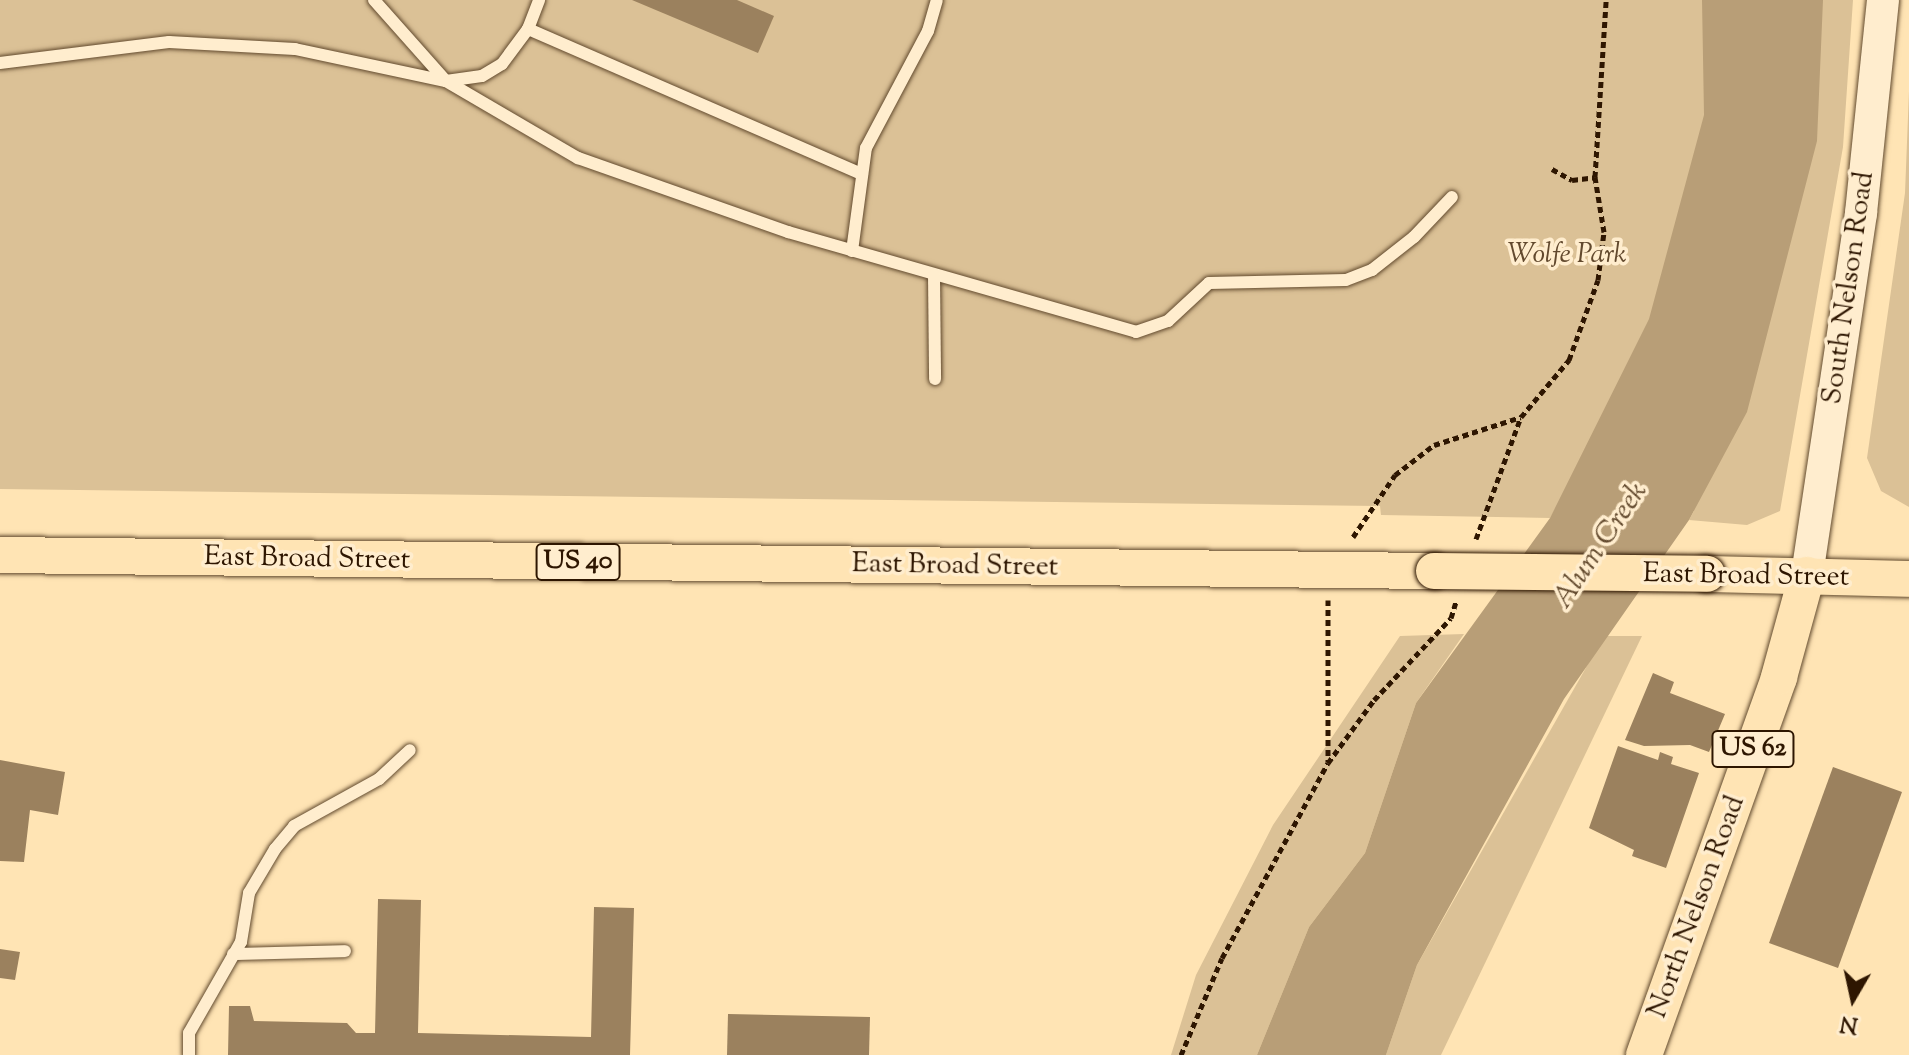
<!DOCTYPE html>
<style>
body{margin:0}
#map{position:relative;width:1909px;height:1055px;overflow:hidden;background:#ffe4b4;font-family:"Sorts Mill Goudy",serif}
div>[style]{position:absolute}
.green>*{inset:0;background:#dbc196}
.water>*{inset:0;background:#b89e77}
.building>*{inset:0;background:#9b815e}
.path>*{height:5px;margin-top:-2.5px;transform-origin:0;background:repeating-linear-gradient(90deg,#2e1601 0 6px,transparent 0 10px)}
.roads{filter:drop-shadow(0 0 2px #624a2e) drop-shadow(0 0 2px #624a2e)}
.service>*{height:12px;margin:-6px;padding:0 6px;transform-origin:6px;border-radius:6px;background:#ffedce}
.secondary>*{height:32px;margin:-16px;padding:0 16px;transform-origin:16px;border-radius:16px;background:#ffedce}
.primary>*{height:36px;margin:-18px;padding:0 18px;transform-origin:18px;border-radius:18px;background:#ffe4b4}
.bridges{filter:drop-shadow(0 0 2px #2e1601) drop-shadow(0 0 2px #2e1601)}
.primary-bridge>*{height:36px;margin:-18px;padding:0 18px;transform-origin:18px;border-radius:18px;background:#ffe4b4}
span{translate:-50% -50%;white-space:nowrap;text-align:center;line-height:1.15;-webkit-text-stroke:7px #ffedce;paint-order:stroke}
.shield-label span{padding:2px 6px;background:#ffedce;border:2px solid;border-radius:6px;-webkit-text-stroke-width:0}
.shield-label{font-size:26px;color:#2e1601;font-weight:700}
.park-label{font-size:28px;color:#62492e;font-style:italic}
.street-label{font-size:28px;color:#2e1601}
.water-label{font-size:30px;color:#654c30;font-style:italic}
.north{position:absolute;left:1813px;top:959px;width:80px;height:80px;-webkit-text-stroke:6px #ffedce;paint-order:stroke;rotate:189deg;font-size:22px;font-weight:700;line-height:32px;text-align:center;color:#2e1601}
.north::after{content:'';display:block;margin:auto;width:28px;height:36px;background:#2e1601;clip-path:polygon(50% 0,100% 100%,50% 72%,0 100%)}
</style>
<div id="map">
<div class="green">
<div style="clip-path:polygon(0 0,1853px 0,1843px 147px,1780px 511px,1747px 525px,1689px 520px,1694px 511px,1555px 509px,1550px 518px,1381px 515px,1380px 506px,0 489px)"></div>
<div style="clip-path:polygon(1909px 91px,1909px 507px,1881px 491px,1867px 458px,1905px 193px)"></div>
<div style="clip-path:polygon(1464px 634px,1416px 703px,1365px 853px,1309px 927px,1257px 1055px,1171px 1055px,1196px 975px,1273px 825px,1400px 636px)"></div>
<div style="clip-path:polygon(1604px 636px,1642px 636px,1441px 1055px,1386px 1055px,1417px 965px)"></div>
</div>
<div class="water">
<div style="clip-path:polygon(1702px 0,1823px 0,1817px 141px,1747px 412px,1689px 520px,1564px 699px,1417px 965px,1386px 1055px,1257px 1055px,1309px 927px,1365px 853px,1416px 703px,1550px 518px,1649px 319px,1704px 115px)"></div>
</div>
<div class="building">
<div style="clip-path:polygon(632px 0,737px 0,774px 16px,758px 53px)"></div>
<div style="clip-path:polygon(1653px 673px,1674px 682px,1670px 693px,1725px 714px,1709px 752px,1690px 745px,1644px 746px,1625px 740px)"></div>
<div style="clip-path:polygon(1618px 746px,1658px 760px,1660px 752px,1673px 757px,1671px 764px,1699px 773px,1666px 868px,1632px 856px,1634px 850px,1589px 828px)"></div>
<div style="clip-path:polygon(0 760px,65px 772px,58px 815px,30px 810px,24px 862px,0 861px)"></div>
<div style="clip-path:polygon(1833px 767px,1902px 792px,1838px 968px,1769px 943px)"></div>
<div style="clip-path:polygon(378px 899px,421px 900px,418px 1033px,591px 1037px,594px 907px,634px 908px,630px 1055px,228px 1055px,229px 1006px,250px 1006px,254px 1021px,347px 1023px,356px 1033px,375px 1033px)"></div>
<div style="clip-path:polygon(0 949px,20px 952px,15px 980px,0 978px)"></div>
<div style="clip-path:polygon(728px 1014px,870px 1017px,869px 1055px,727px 1055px)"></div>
</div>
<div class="path">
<div style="left:1552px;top:169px;width:23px;rotate:29deg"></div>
<div style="left:1572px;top:180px;width:23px;rotate:-7deg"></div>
<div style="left:1353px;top:537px;width:75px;rotate:-55.9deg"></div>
<div style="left:1395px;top:475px;width:49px;rotate:-37.6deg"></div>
<div style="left:1434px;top:445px;width:91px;rotate:-17.8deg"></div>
<div style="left:1476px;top:539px;width:130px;rotate:-69.8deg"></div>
<div style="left:1521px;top:417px;width:75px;rotate:-49.9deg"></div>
<div style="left:1569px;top:360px;width:85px;rotate:-70.1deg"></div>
<div style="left:1598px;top:280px;width:48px;rotate:-82.9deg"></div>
<div style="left:1604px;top:232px;width:56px;rotate:-99.3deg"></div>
<div style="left:1595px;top:177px;width:177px;rotate:-86.4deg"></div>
<div style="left:1328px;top:600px;width:162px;rotate:90deg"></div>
<div style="left:1181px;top:1055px;width:105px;rotate:-67.1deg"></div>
<div style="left:1222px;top:958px;width:222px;rotate:-61.5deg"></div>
<div style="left:1328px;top:763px;width:78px;rotate:-53.9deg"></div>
<div style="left:1374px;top:700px;width:112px;rotate:-46.8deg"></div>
<div style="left:1451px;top:618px;width:17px;rotate:-73deg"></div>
</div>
<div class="roads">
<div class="service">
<div style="left:374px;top:0;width:108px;rotate:48.4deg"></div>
<div style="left:446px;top:81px;width:153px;rotate:30.3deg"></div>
<div style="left:578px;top:158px;width:223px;rotate:19.4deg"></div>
<div style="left:788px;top:232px;width:362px;rotate:16deg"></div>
<div style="left:1136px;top:332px;width:34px;rotate:-19deg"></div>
<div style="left:1168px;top:321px;width:56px;rotate:-42.8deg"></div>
<div style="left:1209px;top:283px;width:137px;rotate:-1.3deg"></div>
<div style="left:1346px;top:280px;width:28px;rotate:-21deg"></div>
<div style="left:1372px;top:270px;width:53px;rotate:-38.2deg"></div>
<div style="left:1414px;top:237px;width:55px;rotate:-46.5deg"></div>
<div style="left:528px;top:29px;width:31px;rotate:-69deg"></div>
<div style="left:0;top:63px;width:170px;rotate:-7.1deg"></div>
<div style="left:169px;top:42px;width:126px;rotate:3.2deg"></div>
<div style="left:295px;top:49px;width:154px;rotate:12deg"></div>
<div style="left:446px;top:81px;width:36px;rotate:-8deg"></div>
<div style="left:482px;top:76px;width:23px;rotate:-31deg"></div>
<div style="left:502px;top:64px;width:44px;rotate:-53.4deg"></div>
<div style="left:528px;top:29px;width:364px;rotate:23.5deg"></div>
<div style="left:852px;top:251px;width:104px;rotate:-82.3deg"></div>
<div style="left:866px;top:148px;width:132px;rotate:-62.1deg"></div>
<div style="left:928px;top:31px;width:32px;rotate:-74deg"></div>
<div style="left:934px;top:276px;width:103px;rotate:89.4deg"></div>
<div style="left:233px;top:954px;width:112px;rotate:-1.5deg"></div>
<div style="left:189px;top:1055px;width:22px;rotate:-90deg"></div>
<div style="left:189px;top:1033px;width:105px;rotate:-60.3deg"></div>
<div style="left:241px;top:942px;width:50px;rotate:-80.7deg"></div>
<div style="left:249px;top:893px;width:51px;rotate:-59.4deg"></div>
<div style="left:275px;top:849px;width:30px;rotate:-50deg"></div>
<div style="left:294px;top:826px;width:97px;rotate:-28.9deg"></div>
<div style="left:379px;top:779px;width:42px;rotate:-43.1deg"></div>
</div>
<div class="secondary">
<div style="left:1807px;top:575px;width:366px;rotate:-81.5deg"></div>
<div style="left:1861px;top:213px;width:214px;rotate:-84.1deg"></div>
</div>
<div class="primary">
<div style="left:0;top:555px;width:1434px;rotate:0.64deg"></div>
<div style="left:1707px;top:574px;width:202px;rotate:1.4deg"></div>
<div style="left:1644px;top:1055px;width:401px;rotate:-70.3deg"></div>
<div style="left:1779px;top:677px;width:106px;rotate:-74.6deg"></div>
</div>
</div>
<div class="bridges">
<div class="primary-bridge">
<div style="left:1434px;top:571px;width:273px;rotate:0.6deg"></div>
</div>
</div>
<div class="shield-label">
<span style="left:578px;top:562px">US 40</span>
<span style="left:1753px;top:749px">US 62</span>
</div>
<div class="park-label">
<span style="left:1567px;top:255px">Wolfe Park</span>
</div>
<div class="street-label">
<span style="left:1849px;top:288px;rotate:-82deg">South Nelson Road</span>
<span style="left:307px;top:559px;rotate:1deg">East Broad Street</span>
<span style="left:955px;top:566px;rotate:1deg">East Broad Street</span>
<span style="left:1746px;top:576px;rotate:1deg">East Broad Street</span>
<span style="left:1697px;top:907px;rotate:-70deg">North Nelson Road</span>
</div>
<div class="water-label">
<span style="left:1601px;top:546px;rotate:-56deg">Alum Creek</span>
</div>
<div class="north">N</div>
</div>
